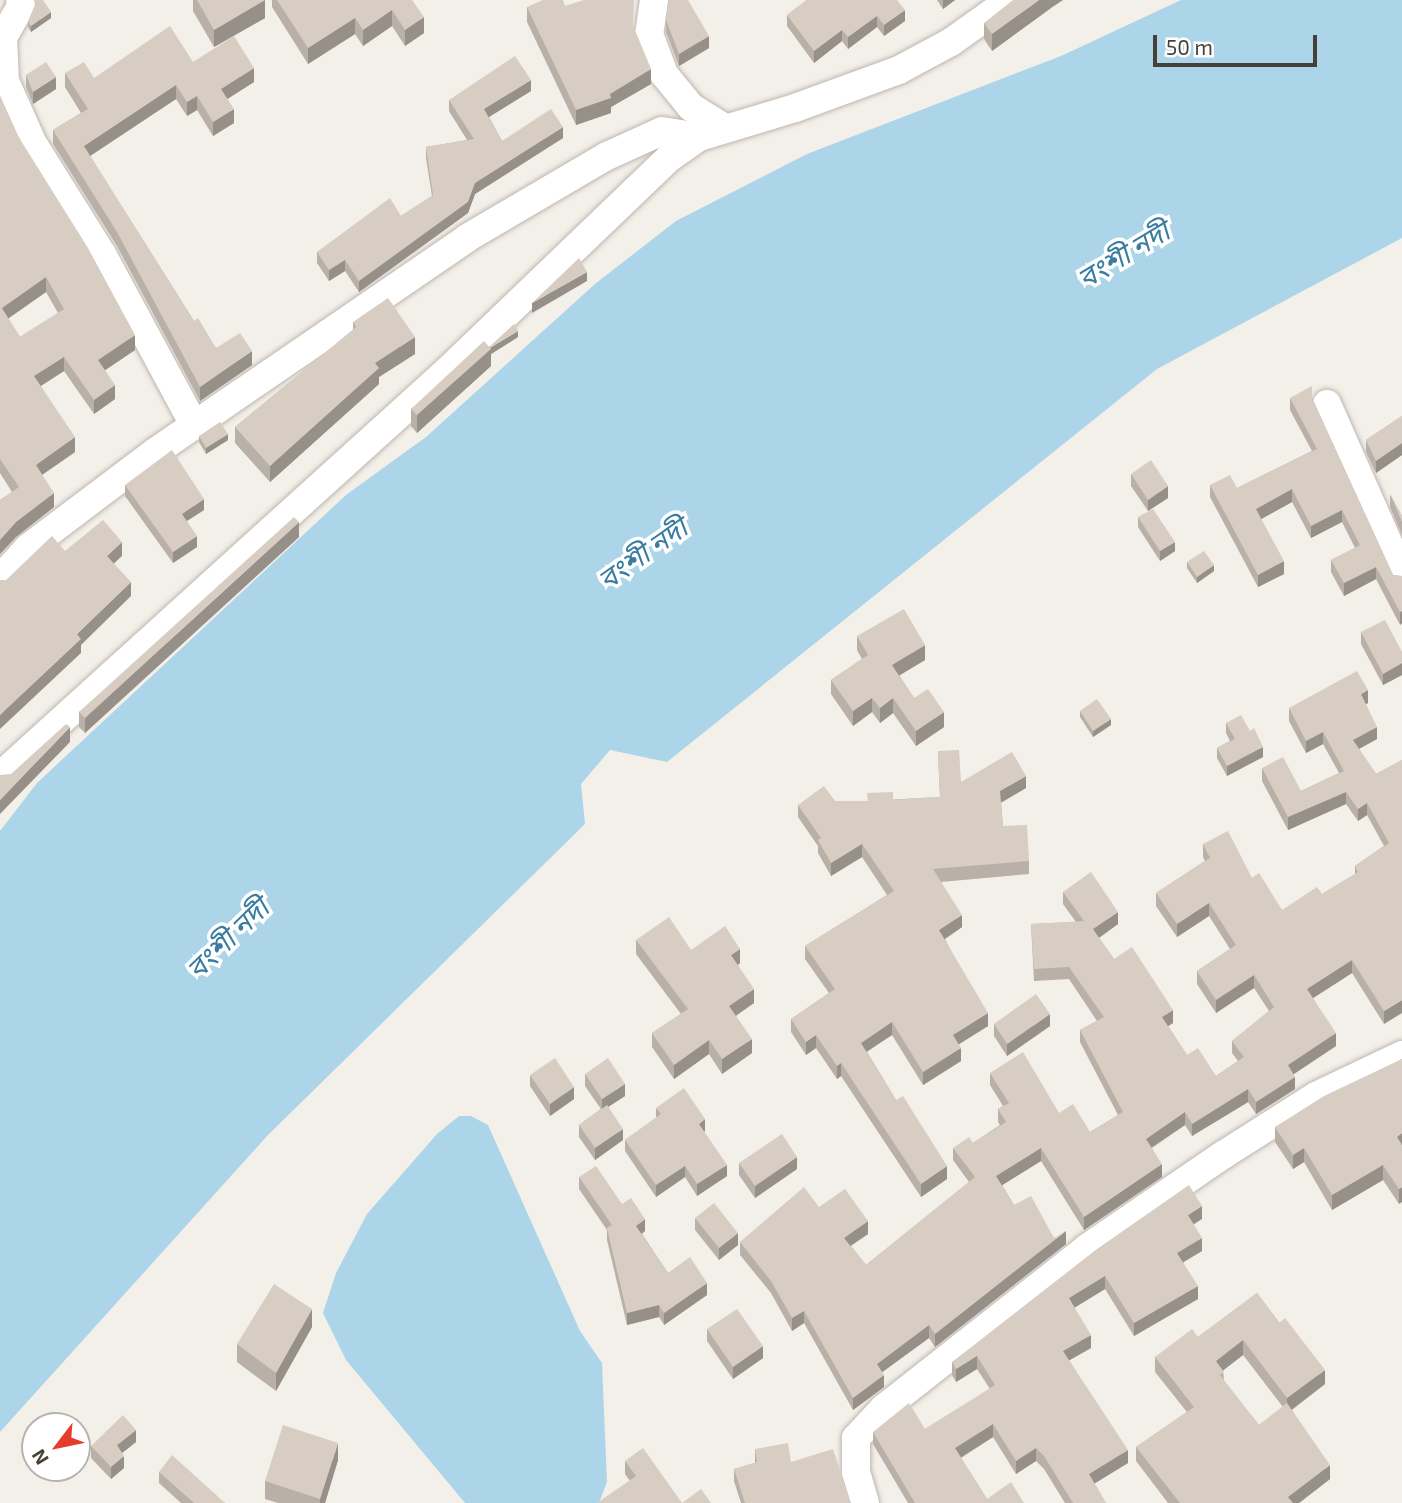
<!DOCTYPE html>
<meta charset="utf-8">
<style>
body{margin:0}
#map{position:relative;width:1402px;height:1503px;overflow:hidden;background:#f3efe9;font-family:"Exo 2","Noto Sans Bengali",sans-serif}
div>[style]{position:absolute}
.water>*{inset:0;background:#acd5ea}
.roads{filter:drop-shadow(0 0 2px #beb6ad) drop-shadow(0 0 2px #beb6ad)}
.minor>*{height:28px;margin:-14px;padding:0 14px;transform-origin:14px;border-radius:14px;background:#fff}
.wall>*{inset:0;background:#b9b0a8}
.shaded-wall>*{inset:0;background:#969088}
.building>*{inset:0;background:#d7cdc3}
span{translate:-50% -50%;white-space:nowrap;text-align:center;line-height:1.15;-webkit-text-stroke:7px #fff;paint-order:stroke}
.water-label{font-size:28px;color:#397ca0;font-style:italic}
.north{position:absolute;left:21px;top:1412px;width:70px;height:70px;box-sizing:border-box;background:#fff;border:2px solid #b5b3af;border-radius:50%;rotate:238deg;font-size:19px;font-weight:700;line-height:28px;text-align:center;color:#464038}
.north::after{content:'';display:block;margin:auto;width:24px;height:32px;background:#e63c2e;clip-path:polygon(50% 0,100% 100%,50% 72%,0 100%)}
.scale{position:absolute;left:1153px;top:35px;width:164px;height:32px;box-sizing:border-box;border:4px solid #464038;border-top:0;padding-left:9px;font-size:21px;line-height:24px;white-space:nowrap;color:#464038;-webkit-text-stroke:5px #fff;paint-order:stroke}
</style>
<div id="map">
<div class="water">
<div style="clip-path:polygon(1181px 0,1402px 0,1402px 238px,1157px 369px,667px 762px,610px 750px,581px 784px,585px 824px,268px 1135px,0 1432px,0 831px,37px 783px,346px 495px,426px 437px,595px 284px,676px 221px,807px 154px,1061px 56px)"></div>
<div style="clip-path:polygon(459px 1116px,471px 1116px,488px 1125px,580px 1331px,602px 1363px,607px 1482px,599px 1503px,465px 1503px,346px 1360px,323px 1313px,336px 1273px,367px 1214px,437px 1134px)"></div>
</div>
<div class="roads">
<div class="minor">
<div style="left:20px;top:0;width:6px;rotate:81deg"></div>
<div style="left:21px;top:6px;width:36px;rotate:120deg"></div>
<div style="left:3px;top:37px;width:44px;rotate:87.4deg"></div>
<div style="left:5px;top:81px;width:67px;rotate:66.1deg"></div>
<div style="left:32px;top:142px;width:132px;rotate:58deg"></div>
<div style="left:102px;top:254px;width:194px;rotate:61.7deg"></div>
<div style="left:654px;top:0;width:34px;rotate:98deg"></div>
<div style="left:649px;top:34px;width:43px;rotate:69.4deg"></div>
<div style="left:664px;top:74px;width:43px;rotate:50.7deg"></div>
<div style="left:691px;top:107px;width:39px;rotate:32deg"></div>
<div style="left:1327px;top:404px;width:186px;rotate:66.2deg"></div>
<div style="left:0;top:579px;width:42px;rotate:-47.9deg"></div>
<div style="left:28px;top:548px;width:159px;rotate:-37.1deg"></div>
<div style="left:155px;top:452px;width:378px;rotate:-34.4deg"></div>
<div style="left:467px;top:238px;width:162px;rotate:-30.4deg"></div>
<div style="left:607px;top:156px;width:60px;rotate:-24.4deg"></div>
<div style="left:662px;top:131px;width:37px;rotate:9deg"></div>
<div style="left:0;top:776px;width:605px;rotate:-42.18deg"></div>
<div style="left:448px;top:370px;width:306px;rotate:-43.8deg"></div>
<div style="left:669px;top:158px;width:37px;rotate:-35deg"></div>
<div style="left:699px;top:137px;width:100px;rotate:-16.8deg"></div>
<div style="left:795px;top:108px;width:111px;rotate:-20.1deg"></div>
<div style="left:899px;top:70px;width:59px;rotate:-28.3deg"></div>
<div style="left:951px;top:42px;width:72px;rotate:-35.4deg"></div>
<div style="left:865px;top:1503px;width:32px;rotate:-106deg"></div>
<div style="left:856px;top:1472px;width:34px;rotate:-90deg"></div>
<div style="left:856px;top:1438px;width:41px;rotate:-47deg"></div>
<div style="left:884px;top:1408px;width:258px;rotate:-38.2deg"></div>
<div style="left:1087px;top:1248px;width:165px;rotate:-34.4deg"></div>
<div style="left:1223px;top:1155px;width:110px;rotate:-32.4deg"></div>
<div style="left:1316px;top:1096px;width:95px;rotate:-25.5deg"></div>
</div>
</div>
<div class="wall">
<div style="clip-path:polygon(193px 0,265px 0,265px 18px,214px 47px,193px 11px)"></div>
<div style="clip-path:polygon(272px 0,412px 0,424px 33px,405px 46px,392px 26px,363px 46px,355px 34px,308px 64px,272px 7px)"></div>
<div style="clip-path:polygon(807px 0,905px 21px,884px 36px,877px 27px,848px 49px,842px 41px,814px 63px,787px 26px,787px 15px)"></div>
<div style="clip-path:polygon(937px 0,955px 0,943px 9px)"></div>
<div style="clip-path:polygon(565px 6px,633px 25px,651px 84px,611px 107px,611px 113px,576px 125px,527px 22px,527px 7px)"></div>
<div style="clip-path:polygon(1051px 8px,992px 51px,984px 39px,984px 23px)"></div>
<div style="clip-path:polygon(51px 18px,31px 32px,28px 27px,28px 21px)"></div>
<div style="clip-path:polygon(666px 20px,709px 48px,679px 66px,666px 32px)"></div>
<div style="clip-path:polygon(193px 62px,254px 82px,227px 99px,234px 123px,213px 136px,197px 110px,187px 116px,176px 99px,90px 156px,194px 321px,216px 348px,252px 365px,200px 401px,117px 246px,53px 144px,53px 130px,81px 113px,65px 87px,65px 73px,94px 78px)"></div>
<div style="clip-path:polygon(26px 75px,56px 89px,33px 104px,26px 87px)"></div>
<div style="clip-path:polygon(531px 91px,489px 117px,502px 141px,563px 138px,475px 194px,468px 213px,359px 292px,345px 271px,329px 281px,317px 263px,317px 252px,401px 216px,432px 196px,426px 158px,426px 147px,467px 140px,449px 111px,449px 100px)"></div>
<div style="clip-path:polygon(evenodd,0 96px,18px 136px,135px 350px,105px 370px,115px 399px,94px 414px,64px 371px,41px 386px,75px 452px,42px 475px,54px 507px,16px 537px,0 554px,0 500px,12px 492px,0 473px,0 96px,46px 292px,58px 313px,20px 337px,8px 318px,46px 292px)"></div>
<div style="clip-path:polygon(353px 322px,415px 354px,379px 377px,379px 384px,270px 482px,235px 443px,235px 427px,353px 330px)"></div>
<div style="clip-path:polygon(518px 337px,491px 354px,491px 366px,417px 433px,411px 426px,411px 409px,489px 347px)"></div>
<div style="clip-path:polygon(1290px 398px,1312px 398px,1393px 575px,1402px 576px,1402px 623px,1400px 625px,1376px 579px,1344px 596px,1331px 572px,1331px 560px,1355px 548px,1342px 522px,1311px 538px,1292px 502px,1261px 519px,1284px 574px,1258px 587px,1210px 497px,1210px 485px,1237px 488px,1312px 451px,1290px 410px)"></div>
<div style="clip-path:polygon(1402px 416px,1402px 455px,1376px 473px,1366px 452px,1366px 440px)"></div>
<div style="clip-path:polygon(199px 436px,228px 440px,206px 454px,199px 442px)"></div>
<div style="clip-path:polygon(1131px 474px,1168px 498px,1148px 511px,1131px 486px)"></div>
<div style="clip-path:polygon(125px 485px,204px 510px,187px 521px,197px 547px,173px 563px,125px 496px)"></div>
<div style="clip-path:polygon(1390px 494px,1402px 516px,1402px 535px,1390px 507px)"></div>
<div style="clip-path:polygon(1138px 517px,1175px 551px,1160px 561px,1138px 527px)"></div>
<div style="clip-path:polygon(299px 537px,85px 733px,79px 727px,79px 712px)"></div>
<div style="clip-path:polygon(1187px 562px,1214px 571px,1197px 583px,1187px 568px)"></div>
<div style="clip-path:polygon(1361px 632px,1402px 652px,1402px 675px,1383px 685px,1361px 644px)"></div>
<div style="clip-path:polygon(857px 636px,925px 660px,899px 675px,914px 698px,944px 727px,916px 746px,893px 713px,880px 723px,872px 712px,853px 726px,831px 694px,831px 680px,862px 659px,857px 650px)"></div>
<div style="clip-path:polygon(1368px 703px,1366px 704px,1377px 739px,1359px 749px,1376px 774px,1402px 760px,1384px 1024px,1352px 973px,1313px 998px,1336px 1046px,1293px 1074px,1295px 1089px,1256px 1114px,1248px 1102px,1192px 1136px,1185px 1125px,1152px 1148px,1162px 1177px,1084px 1230px,1041px 1161px,1002px 1185px,1014px 1205px,1054px 1238px,1066px 1244px,935px 1347px,929px 1338px,882px 1372px,884px 1387px,853px 1410px,804px 1323px,792px 1331px,771px 1293px,740px 1255px,740px 1242px,819px 1207px,868px 1234px,851px 1246px,866px 1265px,969px 1182px,953px 1160px,953px 1148px,973px 1143px,1000px 1125px,998px 1122px,998px 1109px,1003px 1106px,990px 1085px,990px 1073px,1090px 1132px,1118px 1115px,1080px 1042px,1080px 1030px,1097px 1021px,1069px 979px,1034px 981px,1031px 924px,1076px 922px,1063px 904px,1063px 892px,1118px 924px,1099px 938px,1114px 959px,1173px 1023px,1168px 1026px,1187px 1055px,1216px 1076px,1238px 1061px,1232px 1053px,1232px 1041px,1269px 1011px,1254px 988px,1216px 1013px,1197px 984px,1197px 971px,1230px 949px,1209px 916px,1177px 937px,1156px 906px,1156px 893px,1205px 861px,1203px 857px,1203px 844px,1252px 878px,1282px 910px,1322px 894px,1355px 874px,1355px 866px,1384px 846px,1367px 815px,1358px 821px,1346px 804px,1288px 830px,1262px 781px,1262px 768px,1301px 791px,1339px 773px,1323px 744px,1306px 753px,1289px 721px,1289px 708px)"></div>
<div style="clip-path:polygon(1080px 711px,1111px 725px,1093px 737px,1080px 717px)"></div>
<div style="clip-path:polygon(1226px 723px,1250px 731px,1263px 757px,1227px 776px,1217px 758px,1217px 748px,1230px 741px,1226px 733px)"></div>
<div style="clip-path:polygon(938px 751px,961px 782px,1026px 788px,1001px 803px,1003px 826px,1029px 861px,1029px 874px,941px 882px,962px 927px,945px 939px,988px 1026px,959px 1044px,961px 1061px,923px 1085px,892px 1035px,867px 1052px,896px 1100px,947px 1179px,921px 1197px,841px 1076px,837px 1079px,816px 1048px,806px 1055px,791px 1032px,791px 1019px,829px 993px,805px 959px,805px 946px,887px 895px,862px 857px,831px 876px,818px 853px,818px 846px,798px 817px,798px 805px,835px 801px,867px 801px,940px 797px)"></div>
<div style="clip-path:polygon(636px 940px,691px 950px,740px 963px,738px 965px,754px 1003px,736px 1016px,752px 1053px,722px 1074px,709px 1054px,674px 1079px,652px 1047px,652px 1033px,681px 1014px,636px 954px)"></div>
<div style="clip-path:polygon(994px 1024px,1050px 1026px,1007px 1056px,994px 1036px)"></div>
<div style="clip-path:polygon(1402px 1059px,1399px 1204px,1383px 1180px,1332px 1210px,1304px 1162px,1293px 1169px,1275px 1142px,1275px 1127px)"></div>
<div style="clip-path:polygon(585px 1074px,625px 1096px,608px 1107px,623px 1140px,595px 1160px,579px 1137px,579px 1125px,601px 1109px,585px 1086px)"></div>
<div style="clip-path:polygon(530px 1075px,574px 1099px,550px 1116px,530px 1086px)"></div>
<div style="clip-path:polygon(656px 1108px,705px 1131px,704px 1132px,727px 1176px,697px 1196px,685px 1177px,656px 1197px,625px 1151px,625px 1140px,656px 1118px)"></div>
<div style="clip-path:polygon(739px 1163px,797px 1169px,755px 1198px,739px 1175px)"></div>
<div style="clip-path:polygon(579px 1177px,622px 1204px,645px 1231px,642px 1234px,668px 1273px,707px 1295px,664px 1325px,659px 1317px,627px 1325px,607px 1240px,607px 1230px,579px 1189px)"></div>
<div style="clip-path:polygon(695px 1218px,738px 1245px,719px 1260px,695px 1230px)"></div>
<div style="clip-path:polygon(1202px 1219px,1193px 1224px,1202px 1251px,1183px 1262px,1198px 1299px,1134px 1336px,1105px 1289px,1074px 1308px,1091px 1348px,1069px 1360px,1128px 1463px,1094px 1483px,1106px 1503px,1065px 1503px,1044px 1469px,1036px 1461px,1016px 1474px,993px 1437px,961px 1458px,987px 1499px,1024px 1503px,908px 1503px,873px 1444px,873px 1432px,925px 1429px,990px 1389px,977px 1369px,956px 1382px,952px 1375px,952px 1362px)"></div>
<div style="clip-path:polygon(evenodd,1257px 1293px,1325px 1384px,1292px 1410px,1330px 1479px,1299px 1503px,1168px 1503px,1136px 1461px,1136px 1447px,1187px 1412px,1155px 1372px,1155px 1357px,1198px 1337px,1257px 1293px,1243px 1355px,1283px 1407px,1259px 1425px,1224px 1381px,1223px 1370px,1243px 1355px)"></div>
<div style="clip-path:polygon(312px 1327px,276px 1391px,237px 1362px,237px 1344px)"></div>
<div style="clip-path:polygon(707px 1329px,763px 1358px,733px 1379px,707px 1341px)"></div>
<div style="clip-path:polygon(136px 1442px,122px 1453px,124px 1468px,111px 1479px,91px 1458px,91px 1446px)"></div>
<div style="clip-path:polygon(755px 1449px,791px 1462px,851px 1503px,741px 1503px,734px 1481px,734px 1469px,755px 1463px)"></div>
<div style="clip-path:polygon(338px 1460px,325px 1503px,278px 1503px,265px 1499px,265px 1481px)"></div>
<div style="clip-path:polygon(625px 1461px,682px 1503px,630px 1481px,625px 1474px)"></div>
<div style="clip-path:polygon(159px 1472px,225px 1503px,181px 1503px,159px 1483px)"></div>
</div>
<div class="shaded-wall">
<div style="clip-path:polygon(265px 0,265px 18px,214px 47px,214px 30px)"></div>
<div style="clip-path:polygon(943px 0,955px 0,943px 9px)"></div>
<div style="clip-path:polygon(1039px 0,1063px 0,1051px 8px,992px 51px,992px 34px)"></div>
<div style="clip-path:polygon(392px 10px,392px 26px,363px 46px,363px 30px)"></div>
<div style="clip-path:polygon(905px 10px,905px 21px,884px 36px,884px 25px)"></div>
<div style="clip-path:polygon(51px 12px,51px 18px,31px 32px,31px 26px)"></div>
<div style="clip-path:polygon(877px 16px,877px 27px,848px 49px,848px 37px)"></div>
<div style="clip-path:polygon(424px 17px,424px 33px,405px 46px,405px 30px)"></div>
<div style="clip-path:polygon(355px 18px,355px 34px,308px 64px,308px 48px)"></div>
<div style="clip-path:polygon(842px 30px,842px 41px,814px 63px,814px 51px)"></div>
<div style="clip-path:polygon(709px 36px,709px 48px,679px 66px,679px 54px)"></div>
<div style="clip-path:polygon(254px 68px,254px 82px,221px 103px,221px 89px)"></div>
<div style="clip-path:polygon(651px 69px,651px 84px,611px 107px,611px 113px,576px 125px,576px 110px,610px 94px)"></div>
<div style="clip-path:polygon(56px 77px,56px 89px,33px 104px,33px 92px)"></div>
<div style="clip-path:polygon(531px 80px,531px 91px,484px 120px,484px 109px)"></div>
<div style="clip-path:polygon(176px 85px,176px 99px,84px 160px,84px 146px)"></div>
<div style="clip-path:polygon(197px 96px,197px 110px,187px 116px,187px 102px)"></div>
<div style="clip-path:polygon(234px 109px,234px 123px,213px 136px,213px 122px)"></div>
<div style="clip-path:polygon(563px 127px,563px 138px,475px 194px,468px 213px,359px 292px,359px 281px,475px 183px)"></div>
<div style="clip-path:polygon(345px 260px,345px 271px,329px 281px,329px 270px)"></div>
<div style="clip-path:polygon(587px 272px,587px 281px,532px 313px,532px 303px)"></div>
<div style="clip-path:polygon(46px 277px,46px 292px,2px 323px,2px 308px)"></div>
<div style="clip-path:polygon(518px 331px,518px 337px,491px 354px,491px 366px,417px 433px,417px 415px,485px 351px)"></div>
<div style="clip-path:polygon(135px 335px,135px 350px,98px 375px,98px 360px)"></div>
<div style="clip-path:polygon(415px 337px,415px 354px,379px 377px,379px 384px,270px 482px,270px 466px,375px 363px)"></div>
<div style="clip-path:polygon(252px 351px,252px 365px,200px 401px,200px 387px)"></div>
<div style="clip-path:polygon(64px 357px,64px 371px,34px 390px,34px 376px)"></div>
<div style="clip-path:polygon(115px 385px,115px 399px,94px 414px,94px 400px)"></div>
<div style="clip-path:polygon(228px 434px,228px 440px,206px 454px,206px 448px)"></div>
<div style="clip-path:polygon(75px 437px,75px 452px,36px 479px,36px 465px)"></div>
<div style="clip-path:polygon(1402px 443px,1402px 455px,1376px 473px,1376px 461px)"></div>
<div style="clip-path:polygon(1168px 486px,1168px 498px,1148px 511px,1148px 500px)"></div>
<div style="clip-path:polygon(1292px 489px,1292px 502px,1256px 522px,1256px 509px)"></div>
<div style="clip-path:polygon(54px 493px,54px 507px,16px 537px,0 554px,0 540px,16px 522px)"></div>
<div style="clip-path:polygon(204px 499px,204px 510px,182px 524px,182px 514px)"></div>
<div style="clip-path:polygon(1342px 510px,1342px 522px,1311px 538px,1311px 526px)"></div>
<div style="clip-path:polygon(299px 522px,299px 537px,85px 733px,85px 718px)"></div>
<div style="clip-path:polygon(197px 536px,197px 547px,173px 563px,173px 552px)"></div>
<div style="clip-path:polygon(122px 542px,122px 556px,107px 570px,107px 556px)"></div>
<div style="clip-path:polygon(1175px 542px,1175px 551px,1160px 561px,1160px 551px)"></div>
<div style="clip-path:polygon(1284px 561px,1284px 574px,1258px 587px,1258px 575px)"></div>
<div style="clip-path:polygon(1214px 565px,1214px 571px,1197px 583px,1197px 577px)"></div>
<div style="clip-path:polygon(1376px 567px,1376px 579px,1344px 596px,1344px 583px)"></div>
<div style="clip-path:polygon(131px 582px,131px 596px,81px 645px,81px 653px,0 729px,0 715px,77px 634px)"></div>
<div style="clip-path:polygon(1402px 611px,1402px 623px,1400px 625px,1400px 612px)"></div>
<div style="clip-path:polygon(925px 645px,925px 660px,892px 680px,892px 665px)"></div>
<div style="clip-path:polygon(1402px 663px,1402px 675px,1383px 685px,1383px 674px)"></div>
<div style="clip-path:polygon(1368px 690px,1368px 703px,1361px 707px,1361px 694px)"></div>
<div style="clip-path:polygon(872px 698px,872px 712px,853px 726px,853px 711px)"></div>
<div style="clip-path:polygon(893px 698px,893px 713px,880px 723px,880px 708px)"></div>
<div style="clip-path:polygon(944px 712px,944px 727px,916px 746px,916px 731px)"></div>
<div style="clip-path:polygon(1111px 719px,1111px 725px,1093px 737px,1093px 731px)"></div>
<div style="clip-path:polygon(70px 727px,70px 742px,0 814px,0 800px)"></div>
<div style="clip-path:polygon(1377px 727px,1377px 739px,1353px 752px,1353px 740px)"></div>
<div style="clip-path:polygon(1323px 732px,1323px 744px,1306px 753px,1306px 741px)"></div>
<div style="clip-path:polygon(1263px 747px,1263px 757px,1227px 776px,1227px 766px)"></div>
<div style="clip-path:polygon(1026px 776px,1026px 788px,1000px 803px,1000px 791px)"></div>
<div style="clip-path:polygon(1346px 792px,1346px 804px,1288px 830px,1288px 817px)"></div>
<div style="clip-path:polygon(1367px 803px,1367px 815px,1358px 821px,1358px 809px)"></div>
<div style="clip-path:polygon(862px 844px,862px 857px,831px 876px,831px 863px)"></div>
<div style="clip-path:polygon(1209px 903px,1209px 916px,1177px 937px,1177px 924px)"></div>
<div style="clip-path:polygon(1118px 912px,1118px 924px,1093px 942px,1093px 929px)"></div>
<div style="clip-path:polygon(962px 915px,962px 927px,939px 943px,939px 930px)"></div>
<div style="clip-path:polygon(740px 949px,740px 963px,731px 969px,731px 955px)"></div>
<div style="clip-path:polygon(1352px 960px,1352px 973px,1307px 1002px,1307px 989px)"></div>
<div style="clip-path:polygon(1254px 975px,1254px 988px,1216px 1013px,1216px 1000px)"></div>
<div style="clip-path:polygon(754px 989px,754px 1003px,729px 1020px,729px 1006px)"></div>
<div style="clip-path:polygon(1402px 1000px,1402px 1013px,1384px 1024px,1384px 1011px)"></div>
<div style="clip-path:polygon(1173px 1010px,1173px 1023px,1162px 1030px,1162px 1017px)"></div>
<div style="clip-path:polygon(988px 1013px,988px 1026px,953px 1048px,953px 1035px)"></div>
<div style="clip-path:polygon(1050px 1014px,1050px 1026px,1007px 1056px,1007px 1044px)"></div>
<div style="clip-path:polygon(892px 1022px,892px 1035px,861px 1055px,861px 1043px)"></div>
<div style="clip-path:polygon(1336px 1033px,1336px 1046px,1288px 1078px,1288px 1065px)"></div>
<div style="clip-path:polygon(816px 1035px,816px 1048px,806px 1055px,806px 1042px)"></div>
<div style="clip-path:polygon(752px 1039px,752px 1053px,722px 1074px,722px 1059px)"></div>
<div style="clip-path:polygon(709px 1040px,709px 1054px,674px 1079px,674px 1065px)"></div>
<div style="clip-path:polygon(961px 1048px,961px 1061px,923px 1085px,923px 1072px)"></div>
<div style="clip-path:polygon(841px 1063px,841px 1076px,837px 1079px,837px 1066px)"></div>
<div style="clip-path:polygon(1295px 1077px,1295px 1089px,1256px 1114px,1256px 1102px)"></div>
<div style="clip-path:polygon(625px 1084px,625px 1096px,602px 1111px,602px 1099px)"></div>
<div style="clip-path:polygon(574px 1087px,574px 1099px,550px 1116px,550px 1104px)"></div>
<div style="clip-path:polygon(1248px 1089px,1248px 1102px,1192px 1136px,1192px 1124px)"></div>
<div style="clip-path:polygon(1185px 1112px,1185px 1125px,1146px 1151px,1146px 1139px)"></div>
<div style="clip-path:polygon(705px 1119px,705px 1131px,699px 1135px,699px 1124px)"></div>
<div style="clip-path:polygon(623px 1129px,623px 1140px,595px 1160px,595px 1148px)"></div>
<div style="clip-path:polygon(1402px 1133px,1402px 1148px,1397px 1137px)"></div>
<div style="clip-path:polygon(1041px 1148px,1041px 1161px,996px 1189px,996px 1176px)"></div>
<div style="clip-path:polygon(1304px 1148px,1304px 1162px,1293px 1169px,1293px 1155px)"></div>
<div style="clip-path:polygon(797px 1157px,797px 1169px,755px 1198px,755px 1186px)"></div>
<div style="clip-path:polygon(1162px 1164px,1162px 1177px,1084px 1230px,1084px 1217px)"></div>
<div style="clip-path:polygon(727px 1165px,727px 1176px,697px 1196px,697px 1184px)"></div>
<div style="clip-path:polygon(1383px 1165px,1383px 1180px,1332px 1210px,1332px 1195px)"></div>
<div style="clip-path:polygon(685px 1166px,685px 1177px,656px 1197px,656px 1185px)"></div>
<div style="clip-path:polygon(947px 1166px,947px 1179px,921px 1197px,921px 1184px)"></div>
<div style="clip-path:polygon(1402px 1187px,1402px 1202px,1399px 1204px,1399px 1189px)"></div>
<div style="clip-path:polygon(1202px 1206px,1202px 1219px,1188px 1228px,1188px 1215px)"></div>
<div style="clip-path:polygon(645px 1219px,645px 1231px,636px 1237px,636px 1226px)"></div>
<div style="clip-path:polygon(868px 1221px,868px 1234px,844px 1250px,844px 1238px)"></div>
<div style="clip-path:polygon(1066px 1231px,1066px 1244px,935px 1347px,935px 1334px)"></div>
<div style="clip-path:polygon(738px 1233px,738px 1245px,719px 1260px,719px 1248px)"></div>
<div style="clip-path:polygon(1202px 1238px,1202px 1251px,1177px 1266px,1177px 1253px)"></div>
<div style="clip-path:polygon(1105px 1276px,1105px 1289px,1069px 1311px,1069px 1298px)"></div>
<div style="clip-path:polygon(707px 1283px,707px 1295px,664px 1325px,664px 1313px)"></div>
<div style="clip-path:polygon(1198px 1286px,1198px 1299px,1134px 1336px,1134px 1323px)"></div>
<div style="clip-path:polygon(659px 1305px,659px 1317px,627px 1325px,627px 1313px)"></div>
<div style="clip-path:polygon(312px 1309px,312px 1327px,276px 1391px,276px 1373px)"></div>
<div style="clip-path:polygon(804px 1311px,804px 1323px,792px 1331px,792px 1318px)"></div>
<div style="clip-path:polygon(929px 1325px,929px 1338px,877px 1376px,877px 1364px)"></div>
<div style="clip-path:polygon(1091px 1335px,1091px 1348px,1063px 1364px,1063px 1351px)"></div>
<div style="clip-path:polygon(1243px 1340px,1243px 1355px,1216px 1376px,1216px 1361px)"></div>
<div style="clip-path:polygon(763px 1346px,763px 1358px,733px 1379px,733px 1367px)"></div>
<div style="clip-path:polygon(977px 1356px,977px 1369px,956px 1382px,956px 1369px)"></div>
<div style="clip-path:polygon(1325px 1370px,1325px 1384px,1287px 1413px,1287px 1398px)"></div>
<div style="clip-path:polygon(884px 1375px,884px 1387px,853px 1410px,853px 1398px)"></div>
<div style="clip-path:polygon(993px 1424px,993px 1437px,955px 1461px,955px 1448px)"></div>
<div style="clip-path:polygon(136px 1430px,136px 1442px,117px 1457px,117px 1445px)"></div>
<div style="clip-path:polygon(338px 1443px,338px 1460px,325px 1503px,320px 1503px,320px 1499px)"></div>
<div style="clip-path:polygon(1036px 1448px,1036px 1461px,1016px 1474px,1016px 1461px)"></div>
<div style="clip-path:polygon(1128px 1450px,1128px 1463px,1089px 1487px,1089px 1474px)"></div>
<div style="clip-path:polygon(124px 1456px,124px 1468px,111px 1479px,111px 1467px)"></div>
<div style="clip-path:polygon(1330px 1465px,1330px 1479px,1299px 1503px,1288px 1503px,1288px 1497px)"></div>
</div>
<div class="building">
<div style="clip-path:polygon(37px 0,43px 0,51px 12px,31px 26px,28px 21px)"></div>
<div style="clip-path:polygon(197px 0,265px 0,214px 30px)"></div>
<div style="clip-path:polygon(277px 0,412px 0,424px 17px,405px 30px,392px 10px,363px 30px,355px 18px,308px 48px)"></div>
<div style="clip-path:polygon(543px 0,563px 0,565px 6px,584px 0,634px 0,633px 25px,651px 69px,610px 94px,611px 98px,576px 110px,527px 7px)"></div>
<div style="clip-path:polygon(669px 0,688px 0,709px 36px,679px 54px,666px 20px)"></div>
<div style="clip-path:polygon(807px 0,897px 0,905px 10px,884px 25px,877px 16px,848px 37px,842px 30px,814px 51px,787px 15px)"></div>
<div style="clip-path:polygon(1013px 0,1039px 0,992px 34px,984px 23px)"></div>
<div style="clip-path:polygon(170px 26px,193px 62px,234px 36px,254px 68px,221px 89px,234px 109px,213px 122px,197px 96px,187px 102px,176px 85px,84px 146px,194px 321px,198px 318px,216px 348px,240px 333px,252px 351px,200px 387px,117px 232px,53px 130px,88px 109px,65px 73px,84px 62px,94px 78px)"></div>
<div style="clip-path:polygon(515px 56px,531px 80px,484px 109px,502px 141px,551px 109px,563px 127px,475px 183px,468px 202px,359px 281px,345px 260px,329px 270px,317px 252px,390px 198px,401px 216px,433px 195px,426px 147px,474px 139px,449px 100px)"></div>
<div style="clip-path:polygon(46px 62px,56px 77px,33px 92px,26px 75px)"></div>
<div style="clip-path:polygon(evenodd,0 96px,18px 136px,88px 248px,135px 335px,98px 360px,115px 385px,94px 400px,64px 357px,34px 376px,75px 437px,36px 465px,54px 493px,16px 522px,0 540px,0 500px,19px 487px,0 459px,0 96px,46px 277px,64px 309px,20px 337px,2px 308px,46px 277px)"></div>
<div style="clip-path:polygon(579px 258px,587px 272px,532px 303px)"></div>
<div style="clip-path:polygon(388px 298px,415px 337px,375px 363px,379px 368px,270px 466px,235px 427px,356px 327px,353px 322px)"></div>
<div style="clip-path:polygon(514px 324px,518px 331px,490px 348px,489px 347px)"></div>
<div style="clip-path:polygon(484px 341px,491px 349px,417px 415px,411px 409px)"></div>
<div style="clip-path:polygon(1312px 386px,1312px 398px,1393px 575px,1402px 576px,1402px 611px,1400px 612px,1376px 567px,1344px 583px,1331px 560px,1360px 545px,1342px 510px,1311px 526px,1292px 489px,1256px 509px,1284px 561px,1258px 575px,1210px 485px,1230px 475px,1237px 488px,1317px 449px,1290px 398px)"></div>
<div style="clip-path:polygon(1402px 416px,1402px 443px,1376px 461px,1366px 440px)"></div>
<div style="clip-path:polygon(220px 422px,228px 434px,206px 448px,199px 436px)"></div>
<div style="clip-path:polygon(172px 450px,204px 499px,182px 514px,197px 536px,173px 552px,125px 485px)"></div>
<div style="clip-path:polygon(1151px 460px,1168px 486px,1148px 500px,1131px 474px)"></div>
<div style="clip-path:polygon(1390px 494px,1402px 516px,1402px 522px)"></div>
<div style="clip-path:polygon(1153px 509px,1175px 542px,1160px 551px,1138px 517px)"></div>
<div style="clip-path:polygon(294px 517px,299px 522px,85px 718px,79px 712px)"></div>
<div style="clip-path:polygon(103px 520px,122px 542px,107px 556px,131px 582px,77px 634px,81px 639px,0 715px,0 580px,6px 580px,52px 536px,65px 551px)"></div>
<div style="clip-path:polygon(1204px 551px,1214px 565px,1197px 577px,1187px 562px)"></div>
<div style="clip-path:polygon(904px 609px,925px 645px,892px 665px,914px 698px,928px 689px,944px 712px,916px 731px,893px 698px,880px 708px,872px 698px,853px 711px,831px 680px,868px 655px,857px 636px)"></div>
<div style="clip-path:polygon(1385px 620px,1402px 652px,1402px 663px,1383px 674px,1361px 632px)"></div>
<div style="clip-path:polygon(1357px 671px,1368px 690px,1361px 694px,1377px 727px,1353px 740px,1376px 774px,1402px 760px,1402px 1000px,1384px 1011px,1352px 960px,1307px 989px,1336px 1033px,1288px 1065px,1295px 1077px,1256px 1102px,1248px 1089px,1192px 1124px,1185px 1112px,1146px 1139px,1162px 1164px,1084px 1217px,1041px 1148px,996px 1176px,1014px 1205px,1031px 1196px,1054px 1238px,1066px 1231px,935px 1334px,929px 1325px,877px 1364px,884px 1375px,853px 1398px,804px 1311px,792px 1318px,771px 1281px,740px 1242px,804px 1187px,819px 1207px,845px 1189px,868px 1221px,844px 1238px,866px 1265px,975px 1177px,953px 1148px,969px 1137px,973px 1143px,1006px 1122px,998px 1109px,1009px 1103px,990px 1073px,1023px 1052px,1059px 1113px,1073px 1104px,1090px 1132px,1123px 1112px,1080px 1030px,1104px 1017px,1069px 967px,1034px 969px,1031px 924px,1084px 921px,1063px 892px,1091px 872px,1118px 912px,1093px 929px,1114px 959px,1132px 947px,1173px 1010px,1162px 1017px,1187px 1055px,1198px 1048px,1216px 1076px,1244px 1057px,1232px 1041px,1274px 1007px,1254px 975px,1216px 1000px,1197px 971px,1236px 945px,1209px 903px,1177px 924px,1156px 893px,1210px 858px,1203px 844px,1228px 831px,1252px 878px,1259px 873px,1282px 910px,1317px 887px,1322px 894px,1358px 872px,1355px 866px,1389px 843px,1367px 803px,1358px 809px,1346px 792px,1288px 817px,1262px 768px,1283px 757px,1301px 791px,1344px 771px,1323px 732px,1306px 741px,1289px 708px)"></div>
<div style="clip-path:polygon(1097px 699px,1111px 719px,1093px 731px,1080px 711px)"></div>
<div style="clip-path:polygon(1241px 715px,1250px 731px,1254px 728px,1263px 747px,1227px 766px,1217px 748px,1235px 739px,1226px 723px)"></div>
<div style="clip-path:polygon(66px 724px,70px 727px,0 800px,0 775px,11px 774px)"></div>
<div style="clip-path:polygon(959px 750px,961px 782px,1012px 752px,1026px 776px,1000px 791px,1003px 826px,1027px 825px,1029px 861px,933px 869px,962px 915px,939px 930px,988px 1013px,953px 1035px,961px 1048px,923px 1072px,892px 1022px,861px 1043px,896px 1100px,903px 1096px,947px 1166px,921px 1184px,841px 1063px,837px 1066px,816px 1035px,806px 1042px,791px 1019px,835px 989px,805px 946px,894px 891px,862px 844px,831px 863px,818px 840px,821px 838px,798px 805px,824px 786px,835px 801px,868px 801px,867px 793px,893px 792px,893px 800px,940px 797px,938px 751px)"></div>
<div style="clip-path:polygon(669px 917px,691px 950px,725px 926px,740px 949px,731px 955px,754px 989px,729px 1006px,752px 1039px,722px 1059px,709px 1040px,674px 1065px,652px 1033px,688px 1009px,636px 940px)"></div>
<div style="clip-path:polygon(1036px 994px,1050px 1014px,1007px 1044px,994px 1024px)"></div>
<div style="clip-path:polygon(555px 1058px,574px 1087px,550px 1104px,530px 1075px)"></div>
<div style="clip-path:polygon(608px 1058px,625px 1084px,602px 1099px,585px 1074px)"></div>
<div style="clip-path:polygon(1402px 1059px,1402px 1133px,1397px 1137px,1402px 1145px,1402px 1187px,1399px 1189px,1383px 1165px,1332px 1195px,1304px 1148px,1293px 1155px,1275px 1127px,1324px 1096px)"></div>
<div style="clip-path:polygon(684px 1088px,705px 1119px,699px 1124px,727px 1165px,697px 1184px,685px 1166px,656px 1185px,625px 1140px,661px 1114px,656px 1108px)"></div>
<div style="clip-path:polygon(607px 1105px,623px 1129px,595px 1148px,579px 1125px)"></div>
<div style="clip-path:polygon(782px 1134px,797px 1157px,755px 1186px,739px 1163px)"></div>
<div style="clip-path:polygon(596px 1166px,622px 1204px,631px 1198px,645px 1219px,636px 1226px,668px 1273px,690px 1257px,707px 1283px,664px 1313px,659px 1305px,627px 1313px,607px 1228px,612px 1225px,579px 1177px)"></div>
<div style="clip-path:polygon(1189px 1185px,1202px 1206px,1188px 1215px,1202px 1238px,1177px 1253px,1198px 1286px,1134px 1323px,1105px 1276px,1069px 1298px,1091px 1335px,1063px 1351px,1128px 1450px,1089px 1474px,1106px 1503px,1073px 1503px,1044px 1456px,1036px 1448px,1016px 1461px,993px 1424px,955px 1448px,987px 1499px,1011px 1482px,1024px 1503px,915px 1503px,873px 1432px,909px 1403px,925px 1429px,995px 1385px,977px 1356px,956px 1369px,952px 1362px,1097px 1249px)"></div>
<div style="clip-path:polygon(714px 1203px,738px 1233px,719px 1248px,695px 1218px)"></div>
<div style="clip-path:polygon(274px 1284px,312px 1309px,276px 1373px,237px 1344px)"></div>
<div style="clip-path:polygon(1257px 1293px,1279px 1323px,1285px 1318px,1325px 1370px,1287px 1398px,1243px 1340px,1216px 1361px,1224px 1372px,1220px 1375px,1259px 1425px,1287px 1403px,1330px 1465px,1288px 1497px,1293px 1503px,1180px 1503px,1136px 1447px,1194px 1407px,1155px 1357px,1192px 1329px,1198px 1337px)"></div>
<div style="clip-path:polygon(737px 1309px,763px 1346px,733px 1367px,707px 1329px)"></div>
<div style="clip-path:polygon(123px 1415px,136px 1430px,117px 1445px,124px 1456px,111px 1467px,91px 1446px)"></div>
<div style="clip-path:polygon(283px 1425px,338px 1443px,320px 1499px,265px 1481px)"></div>
<div style="clip-path:polygon(788px 1443px,791px 1462px,833px 1449px,851px 1503px,745px 1503px,734px 1469px,757px 1462px,755px 1449px)"></div>
<div style="clip-path:polygon(643px 1448px,682px 1503px,597px 1503px,636px 1476px,625px 1461px)"></div>
<div style="clip-path:polygon(172px 1455px,225px 1503px,194px 1503px,159px 1472px)"></div>
<div style="clip-path:polygon(701px 1489px,711px 1503px,682px 1503px)"></div>
</div>
<div class="water-label">
<span style="left:1123px;top:254px;rotate:-31deg">বংশী নদী</span>
<span style="left:642px;top:553px;rotate:-35deg">বংশী নদী</span>
<span style="left:227px;top:938px;rotate:-44deg">বংশী নদী</span>
</div>
<div class="north">N</div>
<div class="scale">50 m</div>
</div>
